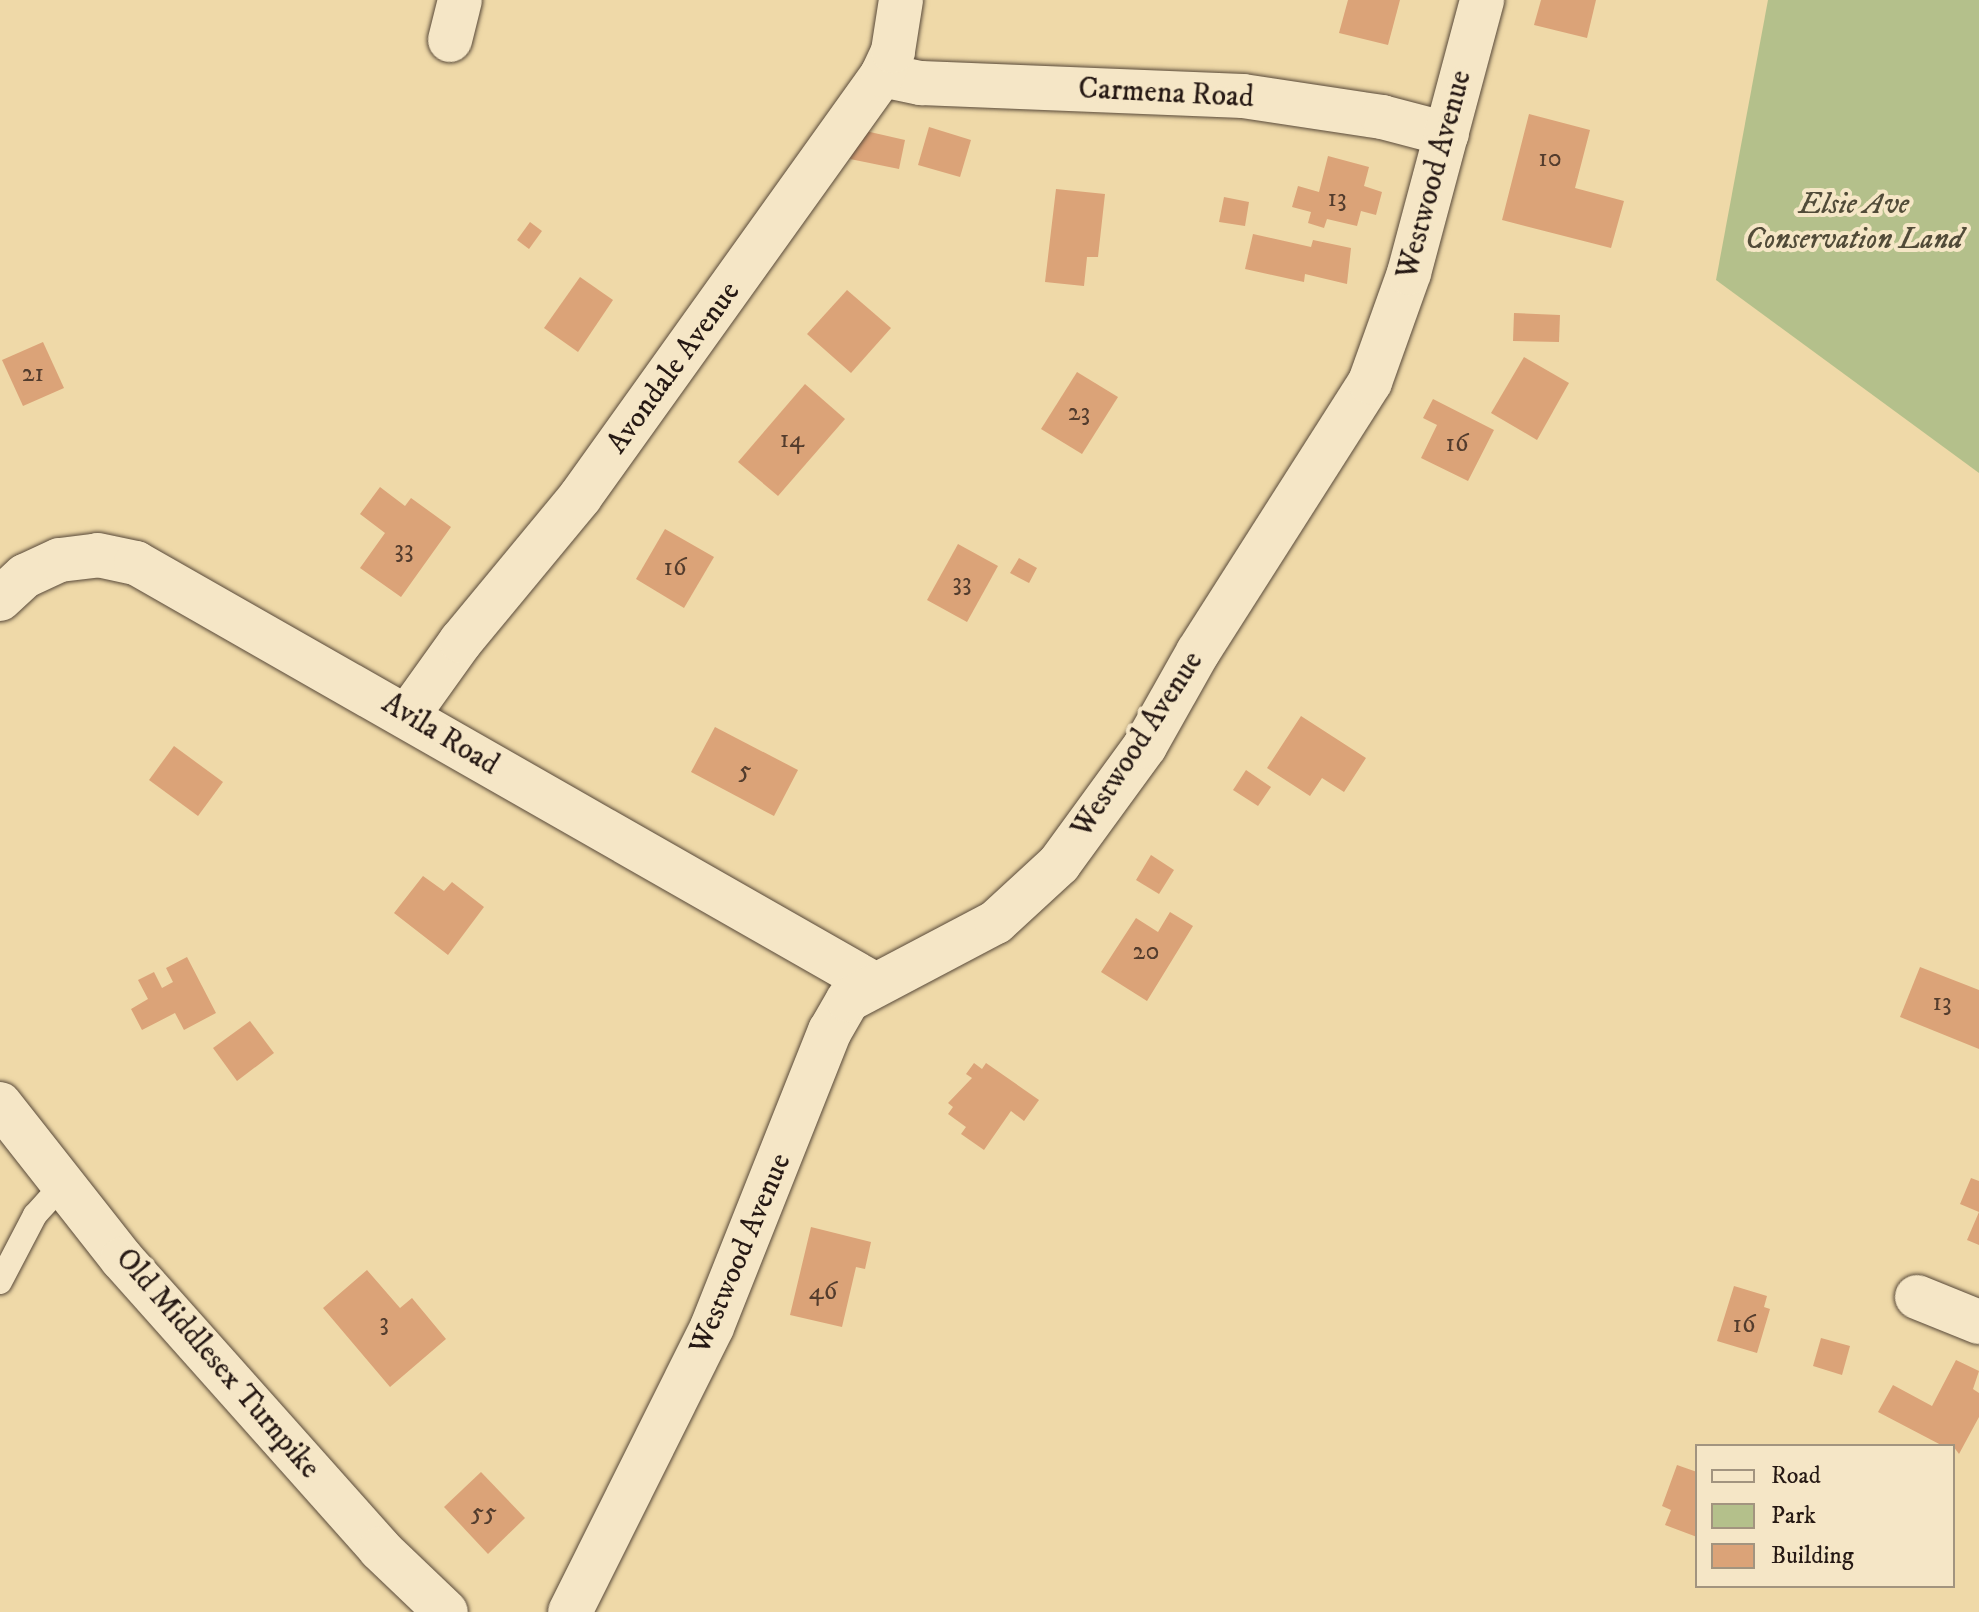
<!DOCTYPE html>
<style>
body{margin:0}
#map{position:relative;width:1979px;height:1612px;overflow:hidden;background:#efd9a8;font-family:"IM FELL DW Pica",serif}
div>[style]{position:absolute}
.green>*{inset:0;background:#b4c08b}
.building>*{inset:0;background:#dba378}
.roads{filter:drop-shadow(0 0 2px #584939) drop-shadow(0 0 2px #584939)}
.lane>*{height:24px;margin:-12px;padding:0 12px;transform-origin:12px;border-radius:12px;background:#f5e6c6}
.street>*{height:44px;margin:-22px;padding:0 22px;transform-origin:22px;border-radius:22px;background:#f5e6c6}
span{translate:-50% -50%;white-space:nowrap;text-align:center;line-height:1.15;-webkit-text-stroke:8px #f5e6c6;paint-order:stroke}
.number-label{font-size:26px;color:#533c2d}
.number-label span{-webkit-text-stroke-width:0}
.street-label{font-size:30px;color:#261914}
.park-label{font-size:30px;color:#514b38;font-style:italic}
.legend{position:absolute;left:1695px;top:1444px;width:260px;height:144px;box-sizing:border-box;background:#f5e6c6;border:2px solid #a2947f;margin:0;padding:10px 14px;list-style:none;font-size:24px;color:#261914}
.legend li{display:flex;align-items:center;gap:16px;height:40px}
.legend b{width:40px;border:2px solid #a2947f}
</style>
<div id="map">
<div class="green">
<div style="clip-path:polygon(1768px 0,1979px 0,1979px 473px,1716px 280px)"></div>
</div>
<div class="building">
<div style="clip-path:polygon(1348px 0,1400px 0,1388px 45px,1339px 33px)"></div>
<div style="clip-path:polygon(1541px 0,1596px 0,1587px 38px,1534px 25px)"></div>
<div style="clip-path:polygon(1529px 114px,1590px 130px,1575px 188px,1624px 201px,1611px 248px,1502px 220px)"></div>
<div style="clip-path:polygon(929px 127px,971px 140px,960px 177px,918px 165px)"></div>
<div style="clip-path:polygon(857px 129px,905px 140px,899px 169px,850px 159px)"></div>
<div style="clip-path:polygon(1328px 156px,1369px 167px,1364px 186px,1382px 192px,1376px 215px,1361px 211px,1357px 226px,1327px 219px,1324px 228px,1308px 223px,1311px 212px,1292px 207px,1298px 186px,1319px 192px)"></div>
<div style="clip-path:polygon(1056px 189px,1105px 194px,1098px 257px,1087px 257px,1084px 286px,1045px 282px)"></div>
<div style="clip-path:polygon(1224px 197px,1249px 202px,1245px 226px,1219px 222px)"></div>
<div style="clip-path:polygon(530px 222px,542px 231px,529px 249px,517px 240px)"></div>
<div style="clip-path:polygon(1253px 234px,1311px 247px,1313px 240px,1351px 248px,1347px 284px,1305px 274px,1304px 282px,1245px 269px)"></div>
<div style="clip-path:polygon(580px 277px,613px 300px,578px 352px,544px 328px)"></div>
<div style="clip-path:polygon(847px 290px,891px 328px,851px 373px,807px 334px)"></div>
<div style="clip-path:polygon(1514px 313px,1560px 315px,1559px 342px,1513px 341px)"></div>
<div style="clip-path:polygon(43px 342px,64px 388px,23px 406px,2px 360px)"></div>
<div style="clip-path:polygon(1524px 357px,1569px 383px,1537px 440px,1491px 413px)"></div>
<div style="clip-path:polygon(1077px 372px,1118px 397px,1082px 454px,1041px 429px)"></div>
<div style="clip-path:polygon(805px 384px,845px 419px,778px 496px,738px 462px)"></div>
<div style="clip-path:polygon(1433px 399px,1494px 430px,1468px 481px,1421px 458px,1437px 425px,1423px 418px)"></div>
<div style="clip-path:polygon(380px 487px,405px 506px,411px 498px,451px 527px,401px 597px,360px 568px,385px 533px,360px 514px)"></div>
<div style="clip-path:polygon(665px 529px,714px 557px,684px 608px,636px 579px)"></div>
<div style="clip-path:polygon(958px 544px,998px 566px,967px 622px,927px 600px)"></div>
<div style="clip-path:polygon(1019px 558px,1037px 568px,1029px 583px,1010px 573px)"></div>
<div style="clip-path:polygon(1301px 716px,1366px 758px,1344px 792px,1322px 778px,1310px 796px,1267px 768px)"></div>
<div style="clip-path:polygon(715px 727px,798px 770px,774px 816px,691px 772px)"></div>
<div style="clip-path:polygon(174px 746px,223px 782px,198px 816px,149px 780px)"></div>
<div style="clip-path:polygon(1246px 770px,1271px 787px,1258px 806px,1233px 790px)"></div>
<div style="clip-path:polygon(1151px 855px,1174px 870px,1159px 894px,1136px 880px)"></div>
<div style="clip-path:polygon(423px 876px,444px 891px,452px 882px,484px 907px,448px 955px,394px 913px)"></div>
<div style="clip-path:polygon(1170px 912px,1193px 926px,1147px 1001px,1101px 972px,1136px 918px,1158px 932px)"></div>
<div style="clip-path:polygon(187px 957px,216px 1013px,184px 1030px,175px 1013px,142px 1030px,131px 1009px,148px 999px,138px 980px,154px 972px,162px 988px,173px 982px,166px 968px)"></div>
<div style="clip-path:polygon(1920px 967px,1979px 990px,1979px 1049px,1900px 1017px)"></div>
<div style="clip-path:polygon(250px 1021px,274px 1053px,237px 1081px,213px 1048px)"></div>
<div style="clip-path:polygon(974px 1063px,982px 1069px,986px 1063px,1039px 1100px,1024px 1121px,1011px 1111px,984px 1150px,961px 1134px,966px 1127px,948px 1114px,953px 1107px,948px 1103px,972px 1078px,966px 1074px)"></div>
<div style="clip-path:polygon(1971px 1178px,1979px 1181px,1979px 1245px,1967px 1240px,1979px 1212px,1960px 1204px)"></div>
<div style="clip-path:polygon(811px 1227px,871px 1242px,865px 1269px,856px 1267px,842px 1327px,790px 1315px)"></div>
<div style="clip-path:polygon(367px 1270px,400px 1308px,412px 1298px,446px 1339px,390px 1387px,323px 1308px)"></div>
<div style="clip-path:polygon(1734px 1286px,1767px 1296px,1764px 1307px,1770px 1309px,1757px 1353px,1717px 1341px)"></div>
<div style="clip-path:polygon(1821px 1338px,1850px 1346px,1842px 1375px,1813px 1366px)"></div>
<div style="clip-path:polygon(1956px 1360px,1979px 1371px,1973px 1389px,1979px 1393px,1979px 1417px,1959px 1454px,1953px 1446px,1943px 1446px,1878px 1412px,1893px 1385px,1932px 1406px)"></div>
<div style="clip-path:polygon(1677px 1465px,1697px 1472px,1697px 1537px,1665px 1525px,1671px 1510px,1662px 1506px)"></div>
<div style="clip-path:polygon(481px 1472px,525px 1518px,488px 1554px,444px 1507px)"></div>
</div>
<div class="roads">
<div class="lane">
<div style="left:0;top:1282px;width:76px;rotate:-62.4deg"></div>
<div style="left:35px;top:1215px;width:43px;rotate:-47.8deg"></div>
</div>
<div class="street">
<div style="left:450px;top:40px;width:41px;rotate:-76deg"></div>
<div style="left:882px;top:75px;width:40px;rotate:12deg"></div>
<div style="left:921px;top:83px;width:322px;rotate:2.3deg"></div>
<div style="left:1243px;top:96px;width:141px;rotate:8.6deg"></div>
<div style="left:1382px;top:117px;width:67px;rotate:14.7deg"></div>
<div style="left:0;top:599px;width:34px;rotate:-43deg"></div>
<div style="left:25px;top:576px;width:38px;rotate:-25deg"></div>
<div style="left:60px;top:560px;width:38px;rotate:-7deg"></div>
<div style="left:98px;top:555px;width:39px;rotate:12deg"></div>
<div style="left:136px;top:563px;width:850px;rotate:29.7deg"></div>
<div style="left:408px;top:715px;width:91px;rotate:-54.4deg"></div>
<div style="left:461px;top:641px;width:187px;rotate:-50.4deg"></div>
<div style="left:580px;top:497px;width:519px;rotate:-54.41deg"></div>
<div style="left:882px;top:75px;width:26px;rotate:-65deg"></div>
<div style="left:893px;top:51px;width:52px;rotate:-81.1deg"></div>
<div style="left:0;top:1104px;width:197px;rotate:51.8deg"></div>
<div style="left:122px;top:1259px;width:388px;rotate:48.3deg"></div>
<div style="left:380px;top:1549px;width:91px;rotate:43.7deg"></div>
<div style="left:1917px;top:1297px;width:67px;rotate:22deg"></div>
<div style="left:570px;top:1612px;width:318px;rotate:-63.5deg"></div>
<div style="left:712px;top:1327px;width:319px;rotate:-68.3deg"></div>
<div style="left:830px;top:1031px;width:36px;rotate:-60deg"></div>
<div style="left:848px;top:1000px;width:167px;rotate:-27.8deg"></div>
<div style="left:996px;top:922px;width:86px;rotate:-42.6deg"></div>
<div style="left:1059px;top:864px;width:146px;rotate:-53.9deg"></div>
<div style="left:1145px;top:746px;width:108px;rotate:-60.6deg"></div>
<div style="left:1198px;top:652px;width:320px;rotate:-57.5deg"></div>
<div style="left:1370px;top:382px;width:116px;rotate:-70.3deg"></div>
<div style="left:1409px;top:273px;width:283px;rotate:-75deg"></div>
</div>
</div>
<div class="number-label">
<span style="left:1550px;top:159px">10</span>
<span style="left:1337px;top:199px">13</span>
<span style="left:33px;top:374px">21</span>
<span style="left:1079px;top:413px">23</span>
<span style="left:792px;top:440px">14</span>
<span style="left:1457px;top:444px">16</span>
<span style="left:404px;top:550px">33</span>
<span style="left:675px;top:568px">16</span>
<span style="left:962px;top:583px">33</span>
<span style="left:745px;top:771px">5</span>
<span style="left:1146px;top:952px">20</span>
<span style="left:1942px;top:1003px">13</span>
<span style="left:823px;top:1292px">46</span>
<span style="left:384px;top:1323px">3</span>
<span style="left:1744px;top:1325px">16</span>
<span style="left:484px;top:1513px">55</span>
</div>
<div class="street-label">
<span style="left:1166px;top:94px;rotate:3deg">Carmena Road</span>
<span style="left:1435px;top:175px;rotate:-75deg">Westwood Avenue</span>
<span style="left:674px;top:368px;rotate:-54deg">Avondale Avenue</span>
<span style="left:440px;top:735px;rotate:31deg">Avila Road</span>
<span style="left:1138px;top:745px;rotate:-57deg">Westwood Avenue</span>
<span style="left:741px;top:1254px;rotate:-67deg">Westwood Avenue</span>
<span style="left:217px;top:1364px;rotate:49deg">Old Middlesex Turnpike</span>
</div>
<div class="park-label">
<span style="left:1854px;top:222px">Elsie Ave<br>Conservation Land</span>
</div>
<ul class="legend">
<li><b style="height:10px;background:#f5e6c6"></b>Road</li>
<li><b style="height:22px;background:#b4c08b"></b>Park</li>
<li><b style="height:22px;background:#dba378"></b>Building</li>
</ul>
</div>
